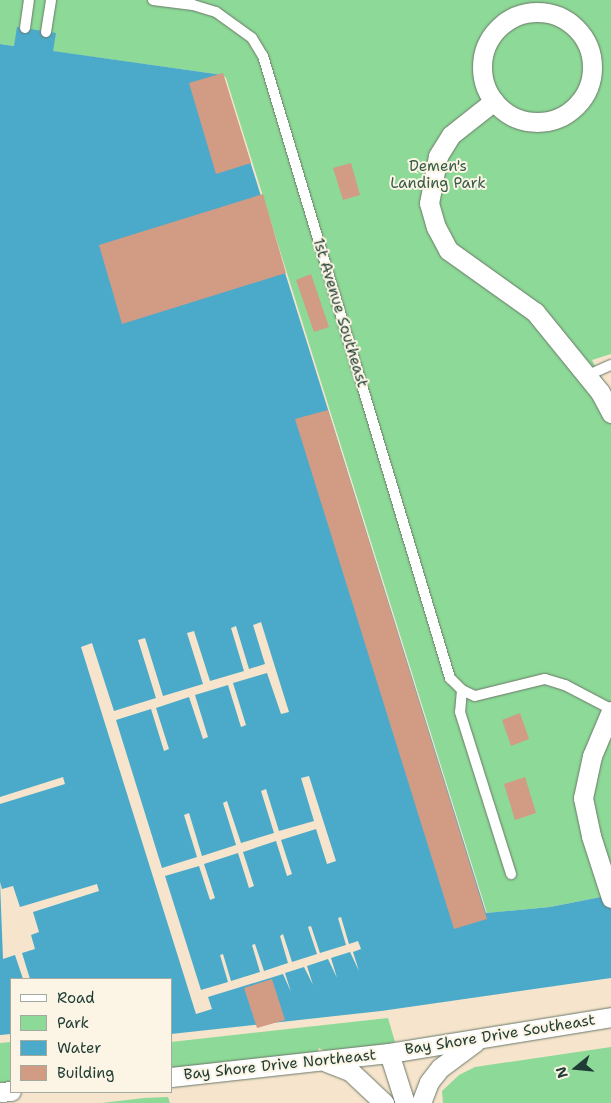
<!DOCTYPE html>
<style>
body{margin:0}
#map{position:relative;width:611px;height:1103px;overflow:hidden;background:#f6e5cc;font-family:"Shantell Sans",sans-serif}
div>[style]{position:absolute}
.green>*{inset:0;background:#8dd997}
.water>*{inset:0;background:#4baac9}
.pier>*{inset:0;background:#f6e5cc}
.building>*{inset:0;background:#d29b84}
.roads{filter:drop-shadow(0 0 1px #6a7869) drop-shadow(0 0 1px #6a7869)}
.lane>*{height:10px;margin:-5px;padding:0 5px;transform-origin:5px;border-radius:5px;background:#fff}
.street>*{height:19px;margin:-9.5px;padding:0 9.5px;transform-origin:9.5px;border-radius:9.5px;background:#fff}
.street>.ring{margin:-9.5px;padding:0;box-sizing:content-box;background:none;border:19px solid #fff;border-radius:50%}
span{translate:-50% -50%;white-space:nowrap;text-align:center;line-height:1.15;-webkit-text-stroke:4px #fcf5e5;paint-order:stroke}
.park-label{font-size:15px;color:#355c48}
.street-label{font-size:15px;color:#1f3d34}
.legend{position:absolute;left:10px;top:978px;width:162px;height:115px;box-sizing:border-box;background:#fcf5e5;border:1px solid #a4ab9e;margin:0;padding:6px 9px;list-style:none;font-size:15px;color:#1f3d34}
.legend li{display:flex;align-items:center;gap:10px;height:25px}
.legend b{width:25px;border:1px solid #a4ab9e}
.north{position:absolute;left:551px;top:1043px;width:50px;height:50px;-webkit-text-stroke:4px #fcf5e5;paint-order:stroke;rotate:253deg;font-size:14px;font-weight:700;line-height:20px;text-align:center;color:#1f3d34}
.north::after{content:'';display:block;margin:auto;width:18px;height:22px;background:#1f3d34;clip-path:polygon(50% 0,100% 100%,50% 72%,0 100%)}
</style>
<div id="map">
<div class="green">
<div style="clip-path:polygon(0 0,611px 0,611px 354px,592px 360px,611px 395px,611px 895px,550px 907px,487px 913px,226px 78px,223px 75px,0 44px)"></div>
<div style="clip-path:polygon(388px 1018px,395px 1042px,388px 1044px,325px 1051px,319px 1048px,317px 1052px,171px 1068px,171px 1042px)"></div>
<div style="clip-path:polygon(11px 1042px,11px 1082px,0 1083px,0 1043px)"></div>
<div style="clip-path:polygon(611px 1047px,611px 1103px,443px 1103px,442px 1091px,459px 1075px,475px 1067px)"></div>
<div style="clip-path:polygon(168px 1097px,170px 1103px,102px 1103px,144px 1098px)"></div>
</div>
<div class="water">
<div style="clip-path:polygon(17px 27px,56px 33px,53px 51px,223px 75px,486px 913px,550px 907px,611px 895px,611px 978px,381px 1011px,171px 1034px,171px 979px,11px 979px,11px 1034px,0 1035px,0 44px,14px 46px)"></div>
</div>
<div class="pier">
<div style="clip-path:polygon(261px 622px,289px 712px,281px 714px,267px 673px,233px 683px,246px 725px,241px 727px,228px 685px,195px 695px,208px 737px,203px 739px,189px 697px,156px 708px,169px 749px,164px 751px,151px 709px,116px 720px,162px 868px,197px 857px,184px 815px,189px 813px,202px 856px,236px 845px,223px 803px,227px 801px,241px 843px,274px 833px,261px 791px,266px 789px,279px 831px,314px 821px,301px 778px,309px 776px,336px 861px,327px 864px,316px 829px,281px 840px,292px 874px,287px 876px,276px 841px,243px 852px,254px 886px,249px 888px,238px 853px,204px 864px,215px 898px,210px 900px,199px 866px,165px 876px,201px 990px,228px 982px,220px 955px,223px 954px,231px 981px,260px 972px,252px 945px,255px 944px,264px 971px,288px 963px,280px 936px,283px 934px,292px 962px,317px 954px,308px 927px,311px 926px,320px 953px,346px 945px,338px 918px,341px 917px,349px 944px,358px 941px,361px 949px,353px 952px,359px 971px,350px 952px,331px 958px,337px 978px,328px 959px,307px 966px,313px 985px,304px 967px,285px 973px,291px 992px,283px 974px,208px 997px,212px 1009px,196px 1014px,81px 647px,92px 643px,114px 711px,156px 698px,138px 640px,145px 638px,163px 696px,203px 684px,187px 633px,194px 631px,210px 681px,244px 671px,231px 628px,236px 626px,249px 669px,265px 664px,253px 625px)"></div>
<div style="clip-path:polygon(63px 777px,65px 784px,0 804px,0 797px)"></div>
<div style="clip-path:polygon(0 882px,2px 889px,13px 886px,20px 907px,97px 884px,99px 891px,33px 912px,39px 932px,31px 935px,35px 949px,22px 953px,30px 979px,23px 979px,15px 955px,3px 959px)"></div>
</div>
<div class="building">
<div style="clip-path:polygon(223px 73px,251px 163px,216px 174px,189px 83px)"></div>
<div style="clip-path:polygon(351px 163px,360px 195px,343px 200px,333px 168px)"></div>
<div style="clip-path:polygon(263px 194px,286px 273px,122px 324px,99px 245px)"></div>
<div style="clip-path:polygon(311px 274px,329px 327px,314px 332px,296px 280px)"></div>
<div style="clip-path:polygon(328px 410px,487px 919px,454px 929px,295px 419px)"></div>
<div style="clip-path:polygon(520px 713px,529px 739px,511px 746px,502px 720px)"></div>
<div style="clip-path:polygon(525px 777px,536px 813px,515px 820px,504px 784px)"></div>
<div style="clip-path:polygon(272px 979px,285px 1020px,257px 1028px,244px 988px)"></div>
</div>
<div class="roads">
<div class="lane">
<div style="left:153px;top:0;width:40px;rotate:7.1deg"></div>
<div style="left:193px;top:5px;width:24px;rotate:17deg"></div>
<div style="left:216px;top:12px;width:44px;rotate:35.8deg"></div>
<div style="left:252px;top:38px;width:21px;rotate:59deg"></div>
<div style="left:263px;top:56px;width:650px;rotate:73.27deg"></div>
<div style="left:450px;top:678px;width:17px;rotate:45deg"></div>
<div style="left:462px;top:690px;width:14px;rotate:25deg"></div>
<div style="left:475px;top:696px;width:72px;rotate:-13.7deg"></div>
<div style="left:545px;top:679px;width:21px;rotate:17deg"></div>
<div style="left:565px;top:685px;width:52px;rotate:27.6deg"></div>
<div style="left:25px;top:28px;width:28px;rotate:-82deg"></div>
<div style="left:46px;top:32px;width:32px;rotate:-81deg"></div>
<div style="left:586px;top:376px;width:27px;rotate:-24deg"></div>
<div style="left:462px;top:690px;width:22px;rotate:95deg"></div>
<div style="left:460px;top:712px;width:170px;rotate:72.5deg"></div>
</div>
<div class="street">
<div class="ring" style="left:482px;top:12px;width:91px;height:91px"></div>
<div style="left:494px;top:101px;width:55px;rotate:141.7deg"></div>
<div style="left:451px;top:135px;width:25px;rotate:122deg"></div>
<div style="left:438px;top:156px;width:48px;rotate:100.8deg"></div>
<div style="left:429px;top:203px;width:25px;rotate:74deg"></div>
<div style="left:436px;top:227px;width:26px;rotate:62deg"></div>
<div style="left:448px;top:250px;width:107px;rotate:35.5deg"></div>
<div style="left:535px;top:312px;width:103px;rotate:50.9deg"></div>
<div style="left:600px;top:392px;width:24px;rotate:62deg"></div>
<div style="left:611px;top:711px;width:49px;rotate:112.9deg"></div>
<div style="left:592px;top:756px;width:43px;rotate:102.1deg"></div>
<div style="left:583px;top:798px;width:39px;rotate:78deg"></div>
<div style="left:591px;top:836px;width:65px;rotate:72.1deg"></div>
<div style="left:389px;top:1053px;width:52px;rotate:72.3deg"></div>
<div style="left:326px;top:1062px;width:26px;rotate:21deg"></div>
<div style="left:350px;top:1071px;width:47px;rotate:43.3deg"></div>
<div style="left:171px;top:1077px;width:219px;rotate:-6.3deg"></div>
<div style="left:389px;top:1053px;width:225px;rotate:-9.2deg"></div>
<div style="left:0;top:1092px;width:11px;rotate:-5deg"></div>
<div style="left:421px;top:1103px;width:22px;rotate:-69deg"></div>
<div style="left:429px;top:1082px;width:18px;rotate:-52deg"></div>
<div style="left:440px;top:1068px;width:44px;rotate:-36.6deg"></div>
</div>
</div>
<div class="park-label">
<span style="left:438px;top:175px">Demen's<br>Landing Park</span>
</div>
<div class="street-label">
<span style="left:340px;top:313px;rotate:73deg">1st Avenue Southeast</span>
<span style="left:500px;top:1035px;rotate:-9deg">Bay Shore Drive Southeast</span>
<span style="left:280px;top:1065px;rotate:-6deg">Bay Shore Drive Northeast</span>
</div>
<ul class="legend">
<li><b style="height:6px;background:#fff"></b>Road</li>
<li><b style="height:14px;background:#8dd997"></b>Park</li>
<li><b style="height:14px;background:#4baac9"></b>Water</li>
<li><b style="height:14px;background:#d29b84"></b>Building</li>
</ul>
<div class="north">N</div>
</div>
